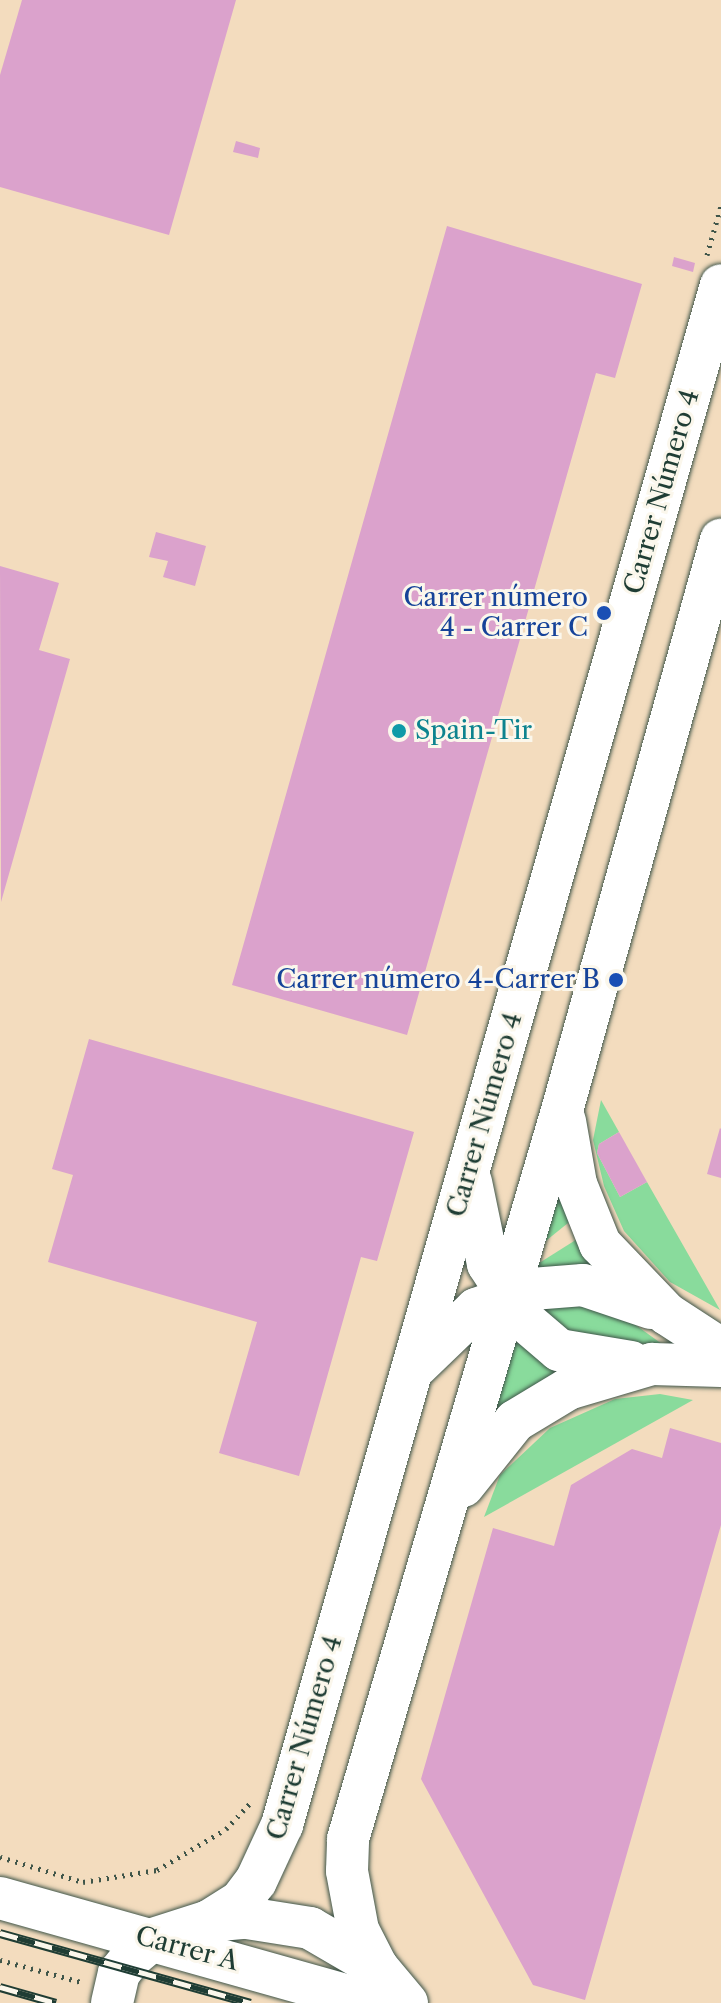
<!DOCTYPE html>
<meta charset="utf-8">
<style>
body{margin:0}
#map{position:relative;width:721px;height:2003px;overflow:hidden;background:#f3dcbe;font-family:"Libre Caslon Text",serif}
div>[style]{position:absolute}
.green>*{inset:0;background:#89db9c}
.building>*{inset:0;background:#dba2cc}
.path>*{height:5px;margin-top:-2.5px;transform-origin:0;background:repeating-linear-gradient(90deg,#3f5549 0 2px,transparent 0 8px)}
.roads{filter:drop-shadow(0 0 2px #3f5549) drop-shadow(0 0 2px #3f5549)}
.secondary>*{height:42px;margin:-21px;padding:0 21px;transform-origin:21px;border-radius:21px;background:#fff}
.rail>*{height:9px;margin-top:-4.5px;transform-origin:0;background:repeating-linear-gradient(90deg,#fbf7ec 0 18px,#1f3d34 0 36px);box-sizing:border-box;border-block:2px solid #1f3d34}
.dots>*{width:22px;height:22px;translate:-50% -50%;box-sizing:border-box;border:4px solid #fbf7ec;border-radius:50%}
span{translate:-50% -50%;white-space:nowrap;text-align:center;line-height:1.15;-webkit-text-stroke:6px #fbf7ec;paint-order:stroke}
.street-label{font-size:26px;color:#1f3d34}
.transit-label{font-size:26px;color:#164399}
.right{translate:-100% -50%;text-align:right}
.culture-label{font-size:26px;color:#0d838f}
.left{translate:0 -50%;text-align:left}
</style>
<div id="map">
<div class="green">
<div style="clip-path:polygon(601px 1100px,619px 1132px,599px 1144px,597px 1153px,620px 1197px,647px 1182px,720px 1310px,670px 1282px,624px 1231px,604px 1186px,593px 1140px)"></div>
<div style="clip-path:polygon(561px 1179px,573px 1219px,542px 1244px)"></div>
<div style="clip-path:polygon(582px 1236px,608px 1277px,535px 1269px,536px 1265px)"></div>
<div style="clip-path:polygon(559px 1297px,619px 1313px,662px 1344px,589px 1343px,541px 1316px,544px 1301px)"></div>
<div style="clip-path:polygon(517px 1337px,567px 1366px,490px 1428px)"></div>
<div style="clip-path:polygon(660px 1394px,693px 1400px,484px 1517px,500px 1475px,550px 1428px,615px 1399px)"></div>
</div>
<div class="building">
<div style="clip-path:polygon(22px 0,236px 0,169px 235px,0 187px,0 75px)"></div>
<div style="clip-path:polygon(236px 141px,260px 148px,258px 158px,233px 152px)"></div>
<div style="clip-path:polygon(447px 226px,642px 284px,615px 378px,596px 373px,407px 1035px,232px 985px)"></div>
<div style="clip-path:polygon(674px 257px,695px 263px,693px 272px,672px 266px)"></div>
<div style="clip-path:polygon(156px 532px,206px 546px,195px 586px,163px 577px,168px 561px,149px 557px)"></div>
<div style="clip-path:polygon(0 566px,59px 583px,39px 650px,70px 659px,1px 902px)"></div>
<div style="clip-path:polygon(89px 1039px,414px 1132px,377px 1261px,361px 1257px,299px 1476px,219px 1453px,257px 1322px,48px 1262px,73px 1175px,52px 1169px)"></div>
<div style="clip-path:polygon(720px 1128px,721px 1129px,721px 1178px,707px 1174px)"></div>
<div style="clip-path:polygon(619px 1132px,647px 1182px,620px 1197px,597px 1153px,599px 1144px)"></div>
<div style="clip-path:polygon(670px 1428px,721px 1443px,721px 1525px,585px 2000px,533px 1985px,421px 1779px,493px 1528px,554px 1546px,571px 1485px,632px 1449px,662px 1458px)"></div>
</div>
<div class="path">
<div style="left:707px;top:255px;width:51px;rotate:-74.1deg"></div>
<div style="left:0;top:1857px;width:87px;rotate:16.8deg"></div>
<div style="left:83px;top:1882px;width:75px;rotate:-9.2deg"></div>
<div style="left:157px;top:1870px;width:80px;rotate:-30.7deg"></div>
<div style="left:226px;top:1829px;width:37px;rotate:-47deg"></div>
<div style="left:0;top:1960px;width:84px;rotate:15.2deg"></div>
</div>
<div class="roads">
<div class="secondary">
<div style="left:565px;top:1121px;width:64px;rotate:80.1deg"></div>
<div style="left:576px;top:1184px;width:65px;rotate:68.2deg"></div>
<div style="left:600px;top:1244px;width:97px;rotate:46.3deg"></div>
<div style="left:667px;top:1314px;width:64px;rotate:32.9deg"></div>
<div style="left:471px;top:1182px;width:84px;rotate:78.3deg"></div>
<div style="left:488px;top:1264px;width:68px;rotate:57deg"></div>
<div style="left:525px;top:1321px;width:45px;rotate:40.5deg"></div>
<div style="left:559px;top:1350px;width:73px;rotate:9.5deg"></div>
<div style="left:417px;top:1366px;width:82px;rotate:-44deg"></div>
<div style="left:476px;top:1309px;width:59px;rotate:-19.7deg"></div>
<div style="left:532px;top:1289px;width:51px;rotate:-4.5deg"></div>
<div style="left:583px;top:1285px;width:72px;rotate:18.7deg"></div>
<div style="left:463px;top:1486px;width:83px;rotate:-51.3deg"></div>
<div style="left:515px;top:1421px;width:62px;rotate:-31.1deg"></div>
<div style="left:568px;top:1389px;width:88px;rotate:-16.6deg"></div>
<div style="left:652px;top:1364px;width:69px;rotate:1.7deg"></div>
<div style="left:0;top:1898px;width:387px;rotate:15.7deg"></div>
<div style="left:209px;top:1921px;width:36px;rotate:-32deg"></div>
<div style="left:240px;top:1902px;width:26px;rotate:-53deg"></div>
<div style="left:256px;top:1881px;width:62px;rotate:-65.1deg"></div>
<div style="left:282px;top:1825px;width:1601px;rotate:-74.09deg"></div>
<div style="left:112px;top:2003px;width:31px;rotate:-77deg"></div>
<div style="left:119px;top:1973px;width:22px;rotate:-51deg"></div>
<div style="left:133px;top:1956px;width:26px;rotate:-40deg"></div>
<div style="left:153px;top:1939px;width:59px;rotate:-17.8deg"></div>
<div style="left:209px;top:1921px;width:38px;rotate:-5deg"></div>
<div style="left:247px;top:1918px;width:64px;rotate:9deg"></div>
<div style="left:310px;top:1928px;width:78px;rotate:30.2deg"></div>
<div style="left:407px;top:2003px;width:47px;rotate:-129.8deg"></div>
<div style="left:377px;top:1967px;width:42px;rotate:-117.2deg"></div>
<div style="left:358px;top:1930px;width:60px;rotate:-100.6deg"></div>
<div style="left:347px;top:1871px;width:32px;rotate:-88deg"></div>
<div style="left:348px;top:1839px;width:763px;rotate:-73.63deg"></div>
<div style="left:563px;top:1107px;width:589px;rotate:-74.43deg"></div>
</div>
</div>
<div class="rail">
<div style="left:0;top:1933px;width:260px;rotate:15.6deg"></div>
<div style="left:0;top:1987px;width:58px;rotate:15.9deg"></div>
</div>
<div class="dots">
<div style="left:604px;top:613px;background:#1a4fb4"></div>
<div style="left:399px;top:731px;background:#0f9aa8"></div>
<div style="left:616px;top:980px;background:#1a4fb4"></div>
</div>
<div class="street-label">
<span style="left:662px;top:492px;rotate:-74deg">Carrer Número 4</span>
<span style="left:485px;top:1115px;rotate:-74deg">Carrer Número 4</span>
<span style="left:305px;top:1738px;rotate:-74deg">Carrer Número 4</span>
<span style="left:187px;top:1949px;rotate:15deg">Carrer A</span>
</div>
<div class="transit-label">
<span class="right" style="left:588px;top:613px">Carrer número<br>4 - Carrer C</span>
<span class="right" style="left:600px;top:980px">Carrer número 4-Carrer B</span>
</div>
<div class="culture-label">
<span class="left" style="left:415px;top:731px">Spain-Tir</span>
</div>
</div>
